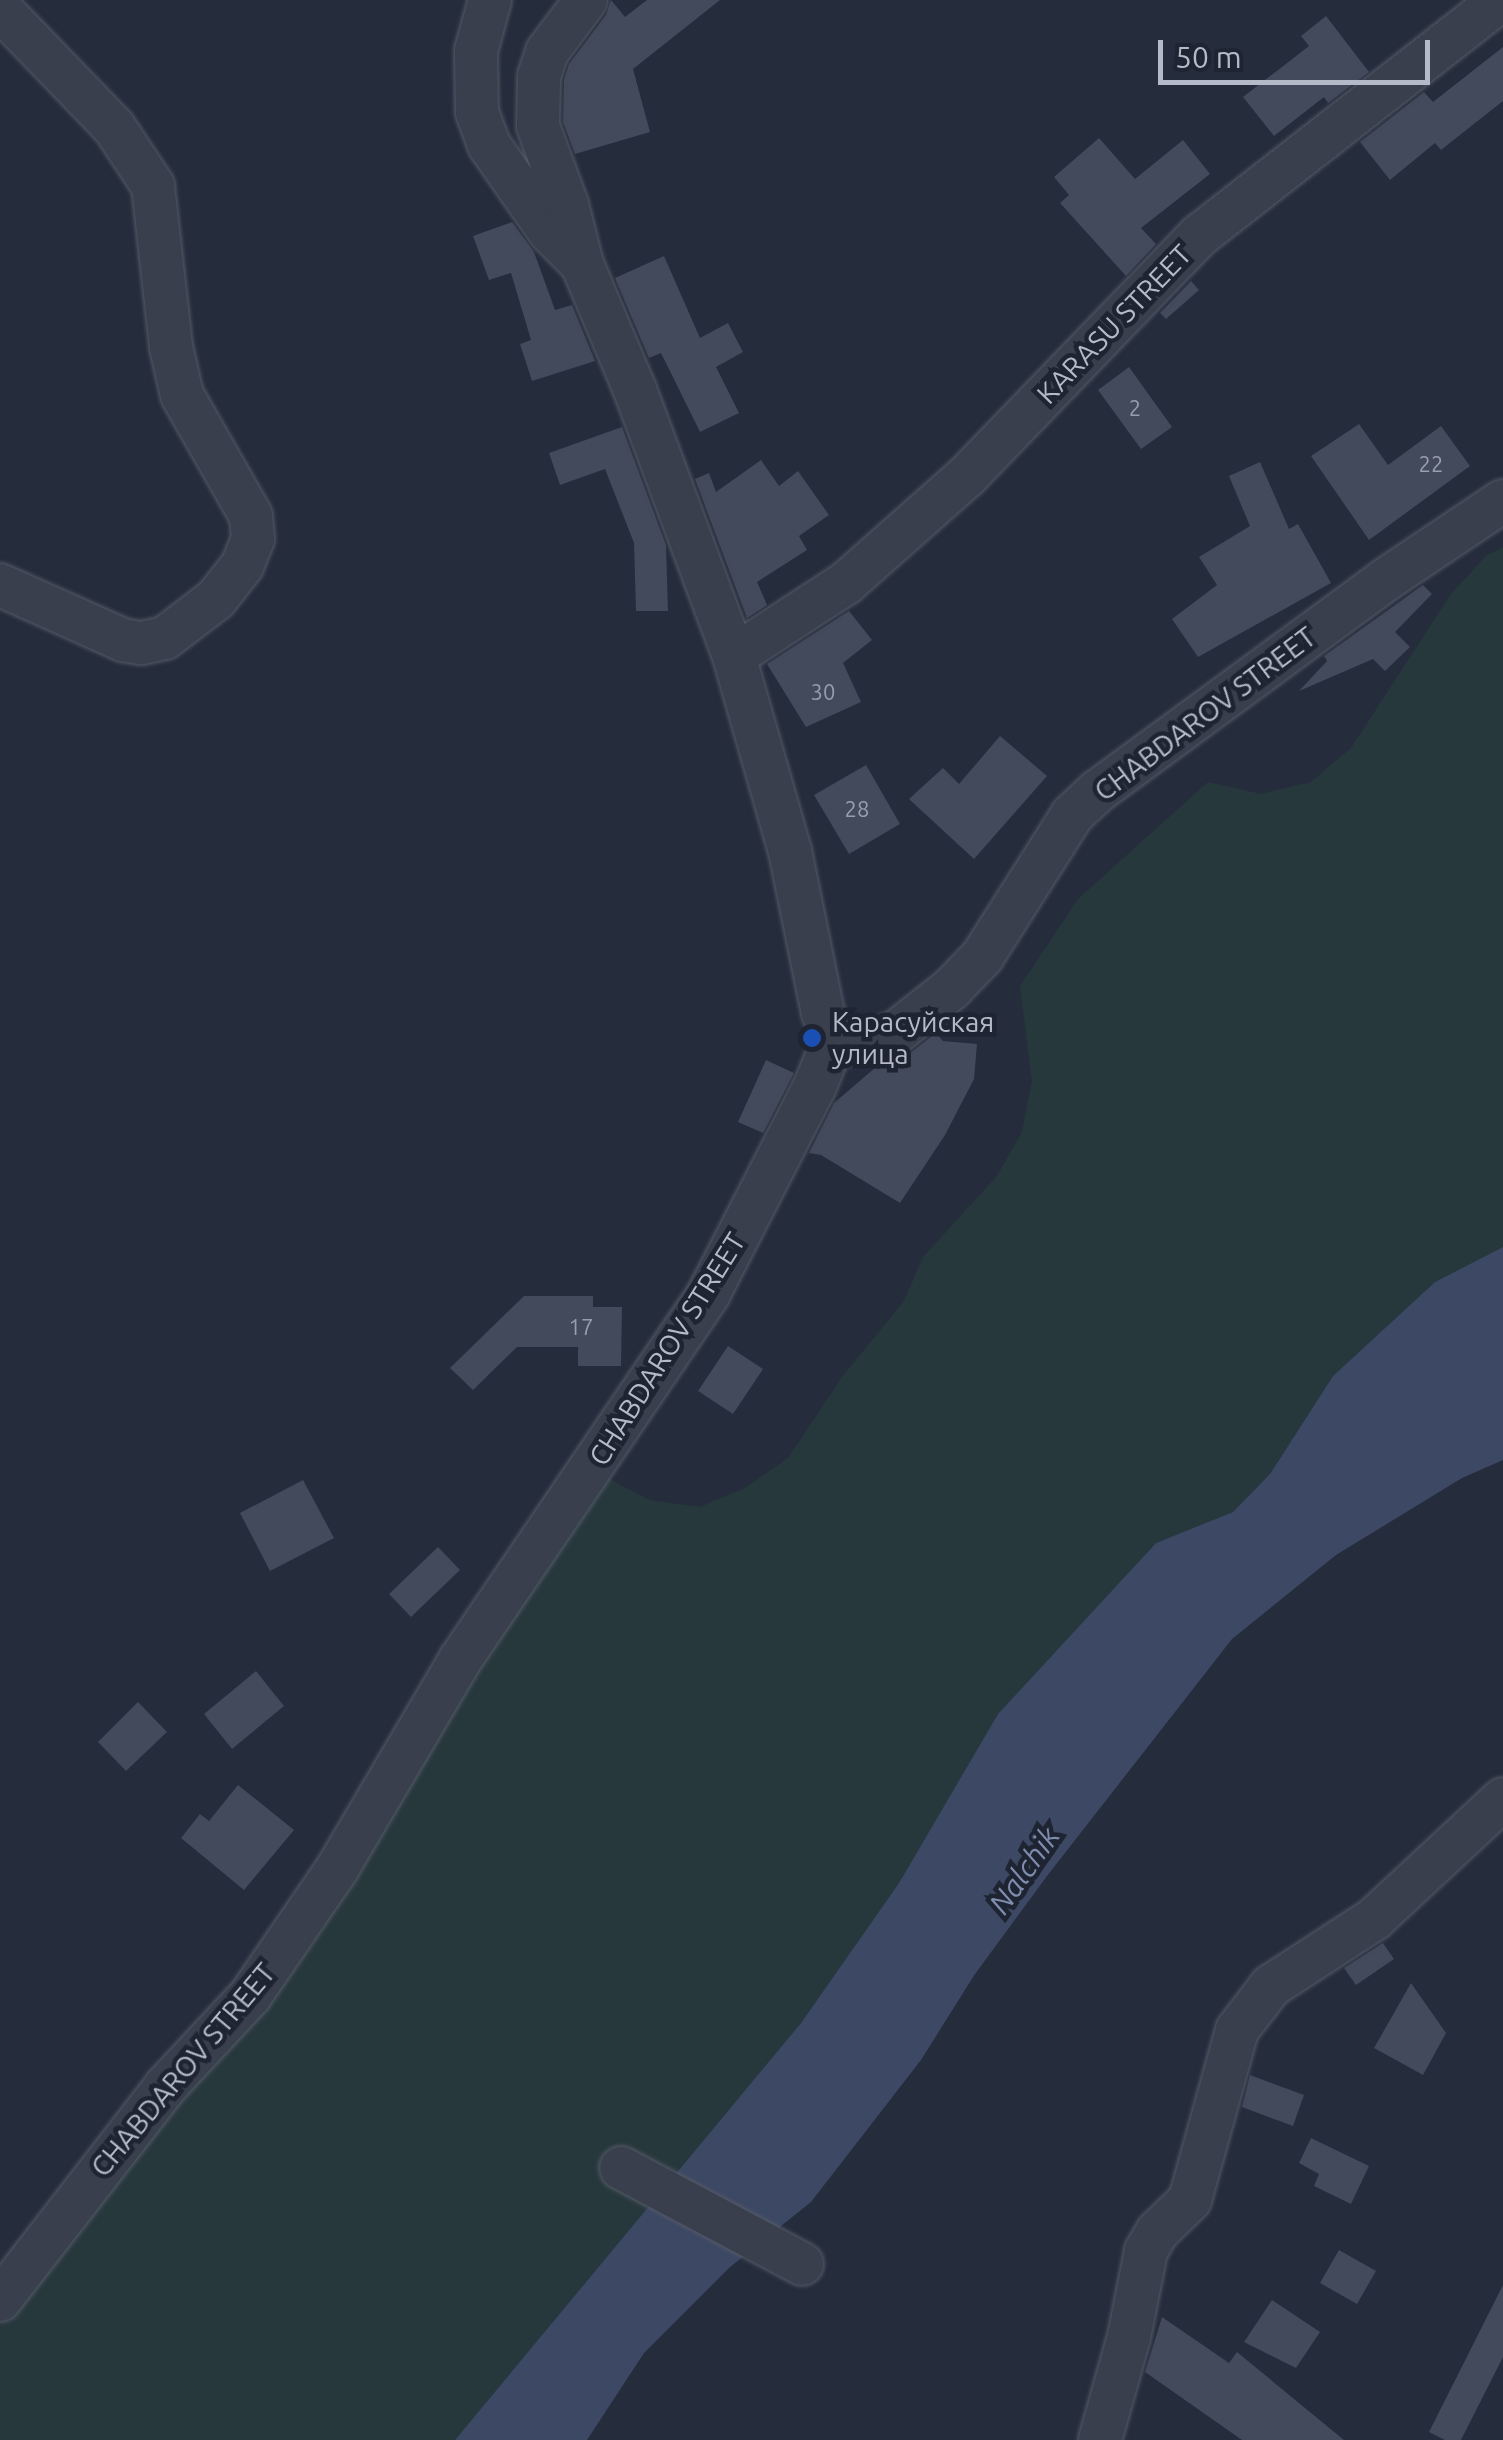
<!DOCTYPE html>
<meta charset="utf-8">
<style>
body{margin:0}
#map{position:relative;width:1503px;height:2440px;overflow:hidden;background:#252c3c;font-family:Ubuntu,sans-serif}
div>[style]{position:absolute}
.green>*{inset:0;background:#27383d}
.water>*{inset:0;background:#3c4864}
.building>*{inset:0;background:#424a5b}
.roads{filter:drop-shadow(0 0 2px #545a67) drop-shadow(0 0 2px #545a67)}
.minor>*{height:42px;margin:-21px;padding:0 21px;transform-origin:21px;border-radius:21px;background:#393f4c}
.dots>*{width:28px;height:28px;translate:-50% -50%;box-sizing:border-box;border:5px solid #1e2431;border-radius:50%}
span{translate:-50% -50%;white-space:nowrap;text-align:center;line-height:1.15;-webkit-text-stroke:9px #1e2431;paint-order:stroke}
.number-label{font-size:22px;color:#989ead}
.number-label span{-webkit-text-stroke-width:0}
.street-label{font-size:28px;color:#b5bac8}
.poi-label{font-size:28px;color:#b5bac8}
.left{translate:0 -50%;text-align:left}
.water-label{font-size:30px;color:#7e8dad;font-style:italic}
.scale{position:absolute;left:1158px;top:40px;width:272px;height:45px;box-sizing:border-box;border:5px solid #b5bac8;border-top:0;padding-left:12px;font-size:30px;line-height:35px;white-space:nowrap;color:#b5bac8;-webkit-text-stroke:8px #1e2431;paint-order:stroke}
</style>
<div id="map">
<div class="green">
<div style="clip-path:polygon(1503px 547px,1503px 1247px,1435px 1282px,1333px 1376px,1270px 1474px,1233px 1512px,1156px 1543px,998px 1714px,899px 1883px,801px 2023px,455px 2440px,0 2440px,0 2300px,166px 2087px,591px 1469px,649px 1500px,700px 1507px,745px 1488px,788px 1458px,842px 1377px,904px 1301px,923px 1257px,997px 1176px,1022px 1132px,1032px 1081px,1020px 986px,1078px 899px,1208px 782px,1261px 794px,1311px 782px,1351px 748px,1451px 594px,1486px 556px)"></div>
</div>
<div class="water">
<div style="clip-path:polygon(1503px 1247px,1503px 1460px,1462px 1478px,1336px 1555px,1232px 1639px,1047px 1876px,975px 1974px,921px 2060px,811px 2202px,730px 2267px,644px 2353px,587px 2440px,455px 2440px,801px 2023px,899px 1883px,998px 1714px,1156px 1543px,1233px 1512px,1270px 1474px,1333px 1376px,1435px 1282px)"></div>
</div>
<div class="building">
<div style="clip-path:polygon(611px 0,625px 17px,647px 0,720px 0,633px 69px,650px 132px,575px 154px,563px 122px,564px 80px,569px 64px,606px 15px)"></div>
<div style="clip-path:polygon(1326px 16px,1369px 72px,1328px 103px,1324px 97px,1274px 136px,1243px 97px,1309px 46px,1301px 36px)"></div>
<div style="clip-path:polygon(1503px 47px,1503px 101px,1441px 150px,1435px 143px,1390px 180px,1360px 142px,1424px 92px,1433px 102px)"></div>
<div style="clip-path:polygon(1099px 138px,1135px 179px,1183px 140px,1210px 174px,1141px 228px,1156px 244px,1126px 276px,1060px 203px,1069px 195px,1054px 177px)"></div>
<div style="clip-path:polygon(512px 222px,534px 252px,555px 310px,572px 305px,595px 361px,532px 381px,520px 344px,531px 340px,511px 273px,489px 280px,473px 236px)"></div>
<div style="clip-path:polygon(664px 256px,700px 338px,728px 323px,743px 352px,716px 367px,739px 413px,700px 432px,661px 353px,649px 358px,615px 278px)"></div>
<div style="clip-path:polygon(1191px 281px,1199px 290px,1166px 319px,1160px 313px)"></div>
<div style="clip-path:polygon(1129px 367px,1172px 427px,1141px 449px,1098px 390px)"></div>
<div style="clip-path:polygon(1359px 424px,1388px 465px,1441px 426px,1470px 466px,1369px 540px,1311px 456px)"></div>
<div style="clip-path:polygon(622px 427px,666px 545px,668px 611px,636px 611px,634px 543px,605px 469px,560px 485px,549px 453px)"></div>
<div style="clip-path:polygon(761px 460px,779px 486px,798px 471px,829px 515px,799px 536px,807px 550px,757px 582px,767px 605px,747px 618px,695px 479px,709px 473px,716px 492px)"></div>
<div style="clip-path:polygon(1260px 462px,1289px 529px,1298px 524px,1331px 583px,1198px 657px,1172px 619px,1217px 585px,1199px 557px,1250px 526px,1229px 476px)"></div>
<div style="clip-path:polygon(1423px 585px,1432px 594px,1395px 632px,1410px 647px,1385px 671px,1373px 659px,1299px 691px,1327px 661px,1324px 656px)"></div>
<div style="clip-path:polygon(849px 611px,872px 640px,843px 663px,861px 702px,806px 727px,767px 664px)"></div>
<div style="clip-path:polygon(1000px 736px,1047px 776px,974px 859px,909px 799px,943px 768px,959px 784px)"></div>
<div style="clip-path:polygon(866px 765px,900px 824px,849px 854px,814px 795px)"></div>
<div style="clip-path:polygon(936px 1033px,943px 1041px,977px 1044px,974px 1079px,945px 1135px,900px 1203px,821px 1155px,809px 1153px,834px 1103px,876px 1067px,909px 1054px)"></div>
<div style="clip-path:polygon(766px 1060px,794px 1073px,763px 1133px,738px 1122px)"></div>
<div style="clip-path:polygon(524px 1296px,593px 1296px,593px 1307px,622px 1307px,621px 1366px,578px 1366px,578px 1347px,517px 1347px,473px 1390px,450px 1368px)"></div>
<div style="clip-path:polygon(728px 1346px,763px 1369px,733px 1414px,698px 1391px)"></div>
<div style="clip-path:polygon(303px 1480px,334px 1538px,270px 1571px,240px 1513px)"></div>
<div style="clip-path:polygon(438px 1547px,460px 1570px,411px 1617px,389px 1594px)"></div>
<div style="clip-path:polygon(256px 1671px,284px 1706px,232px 1749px,204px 1714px)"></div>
<div style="clip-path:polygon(138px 1702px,167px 1732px,126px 1771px,98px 1742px)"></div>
<div style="clip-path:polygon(238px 1785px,294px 1830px,244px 1890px,181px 1838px,200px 1814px,209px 1821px)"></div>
<div style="clip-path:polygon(1383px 1943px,1394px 1959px,1356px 1985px,1344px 1968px)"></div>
<div style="clip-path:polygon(1411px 1983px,1446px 2033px,1423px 2075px,1374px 2048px)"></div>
<div style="clip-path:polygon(1250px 2075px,1304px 2095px,1293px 2126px,1242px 2107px)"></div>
<div style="clip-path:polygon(1311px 2138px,1369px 2166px,1351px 2204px,1314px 2186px,1319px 2174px,1299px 2163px)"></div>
<div style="clip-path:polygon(1339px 2250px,1376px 2271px,1357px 2304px,1320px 2283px)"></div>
<div style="clip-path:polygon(1503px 2285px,1503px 2357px,1461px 2440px,1445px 2440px,1429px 2432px)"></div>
<div style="clip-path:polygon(1272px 2300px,1320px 2332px,1296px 2368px,1244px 2342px)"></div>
<div style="clip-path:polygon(1162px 2317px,1229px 2363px,1237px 2352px,1344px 2440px,1242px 2440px,1145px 2372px)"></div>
</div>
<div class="roads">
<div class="minor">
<div style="left:490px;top:0;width:53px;rotate:105.4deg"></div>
<div style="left:476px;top:51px;width:61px;rotate:89.1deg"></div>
<div style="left:477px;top:112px;width:35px;rotate:70deg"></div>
<div style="left:489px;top:145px;width:106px;rotate:55deg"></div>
<div style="left:550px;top:232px;width:40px;rotate:45deg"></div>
<div style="left:586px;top:0;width:65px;rotate:126.9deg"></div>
<div style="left:547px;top:52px;width:25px;rotate:108deg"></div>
<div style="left:539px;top:76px;width:50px;rotate:91.1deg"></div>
<div style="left:538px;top:126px;width:84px;rotate:69.8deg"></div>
<div style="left:567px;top:205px;width:61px;rotate:75.7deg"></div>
<div style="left:582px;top:264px;width:137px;rotate:67.2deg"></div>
<div style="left:635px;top:390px;width:284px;rotate:69.6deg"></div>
<div style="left:734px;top:656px;width:203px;rotate:74deg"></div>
<div style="left:790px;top:851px;width:165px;rotate:78.5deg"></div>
<div style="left:823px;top:1013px;width:27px;rotate:63deg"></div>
<div style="left:0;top:9px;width:164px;rotate:46deg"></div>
<div style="left:114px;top:127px;width:71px;rotate:56.5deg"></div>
<div style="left:153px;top:186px;width:162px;rotate:83.6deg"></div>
<div style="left:171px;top:347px;width:49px;rotate:77.1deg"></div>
<div style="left:182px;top:395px;width:139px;rotate:60.3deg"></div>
<div style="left:251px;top:516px;width:23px;rotate:85deg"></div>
<div style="left:253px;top:539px;width:29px;rotate:112deg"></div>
<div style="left:242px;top:566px;width:42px;rotate:128.2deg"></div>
<div style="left:216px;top:599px;width:64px;rotate:142.6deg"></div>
<div style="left:165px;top:638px;width:25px;rotate:168deg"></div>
<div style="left:141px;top:643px;width:18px;rotate:-171deg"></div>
<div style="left:123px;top:640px;width:135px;rotate:-155.9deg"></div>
<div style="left:734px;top:656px;width:134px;rotate:-33.1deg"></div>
<div style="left:846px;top:583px;width:162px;rotate:-41.5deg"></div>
<div style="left:967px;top:476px;width:335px;rotate:-46deg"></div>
<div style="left:1200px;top:235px;width:382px;rotate:-38deg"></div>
<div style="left:835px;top:1037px;width:13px;rotate:32deg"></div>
<div style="left:846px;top:1044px;width:26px;rotate:-2deg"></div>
<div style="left:872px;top:1043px;width:29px;rotate:-25deg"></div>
<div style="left:898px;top:1031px;width:68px;rotate:-38.4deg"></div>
<div style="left:951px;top:989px;width:45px;rotate:-45.9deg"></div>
<div style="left:982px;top:957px;width:168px;rotate:-57.6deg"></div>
<div style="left:1072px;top:815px;width:35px;rotate:-43deg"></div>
<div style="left:1098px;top:791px;width:356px;rotate:-36.3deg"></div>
<div style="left:1385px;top:580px;width:142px;rotate:-33.8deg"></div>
<div style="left:621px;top:2168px;width:205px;rotate:27.9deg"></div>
<div style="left:0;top:2300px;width:271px;rotate:-52.2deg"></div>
<div style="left:166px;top:2086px;width:123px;rotate:-47deg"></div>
<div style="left:250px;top:1996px;width:154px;rotate:-55.6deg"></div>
<div style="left:337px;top:1869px;width:243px;rotate:-59.5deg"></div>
<div style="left:460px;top:1660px;width:443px;rotate:-55.8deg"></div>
<div style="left:709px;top:1293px;width:233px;rotate:-62.9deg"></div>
<div style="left:815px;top:1086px;width:53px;rotate:-67.8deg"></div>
<div style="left:1100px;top:2440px;width:107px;rotate:-74.3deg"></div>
<div style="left:1129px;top:2337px;width:88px;rotate:-78.8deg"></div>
<div style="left:1146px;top:2251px;width:22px;rotate:-60deg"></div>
<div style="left:1157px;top:2232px;width:46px;rotate:-44.1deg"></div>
<div style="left:1190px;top:2200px;width:176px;rotate:-74.5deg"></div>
<div style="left:1237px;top:2030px;width:56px;rotate:-52.3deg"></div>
<div style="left:1271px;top:1986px;width:123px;rotate:-33deg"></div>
<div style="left:1374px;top:1919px;width:176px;rotate:-42.9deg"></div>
</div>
</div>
<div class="dots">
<div style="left:812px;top:1038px;background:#1a4fb4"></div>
</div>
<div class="number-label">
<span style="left:1135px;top:408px">2</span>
<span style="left:1431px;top:464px">22</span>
<span style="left:823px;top:692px">30</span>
<span style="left:857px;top:809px">28</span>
<span style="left:581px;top:1327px">17</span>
</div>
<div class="street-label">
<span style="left:1114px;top:324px;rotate:-46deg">KARASU STREET</span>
<span style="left:1205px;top:714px;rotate:-37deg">CHABDAROV STREET</span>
<span style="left:667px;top:1349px;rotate:-58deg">CHABDAROV STREET</span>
<span style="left:183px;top:2070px;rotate:-50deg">CHABDAROV STREET</span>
</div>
<div class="poi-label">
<span class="left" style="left:832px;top:1038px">Карасуйская<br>улица</span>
</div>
<div class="water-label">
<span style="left:1024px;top:1870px;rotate:-55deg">Nalchik</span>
</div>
<div class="scale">50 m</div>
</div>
